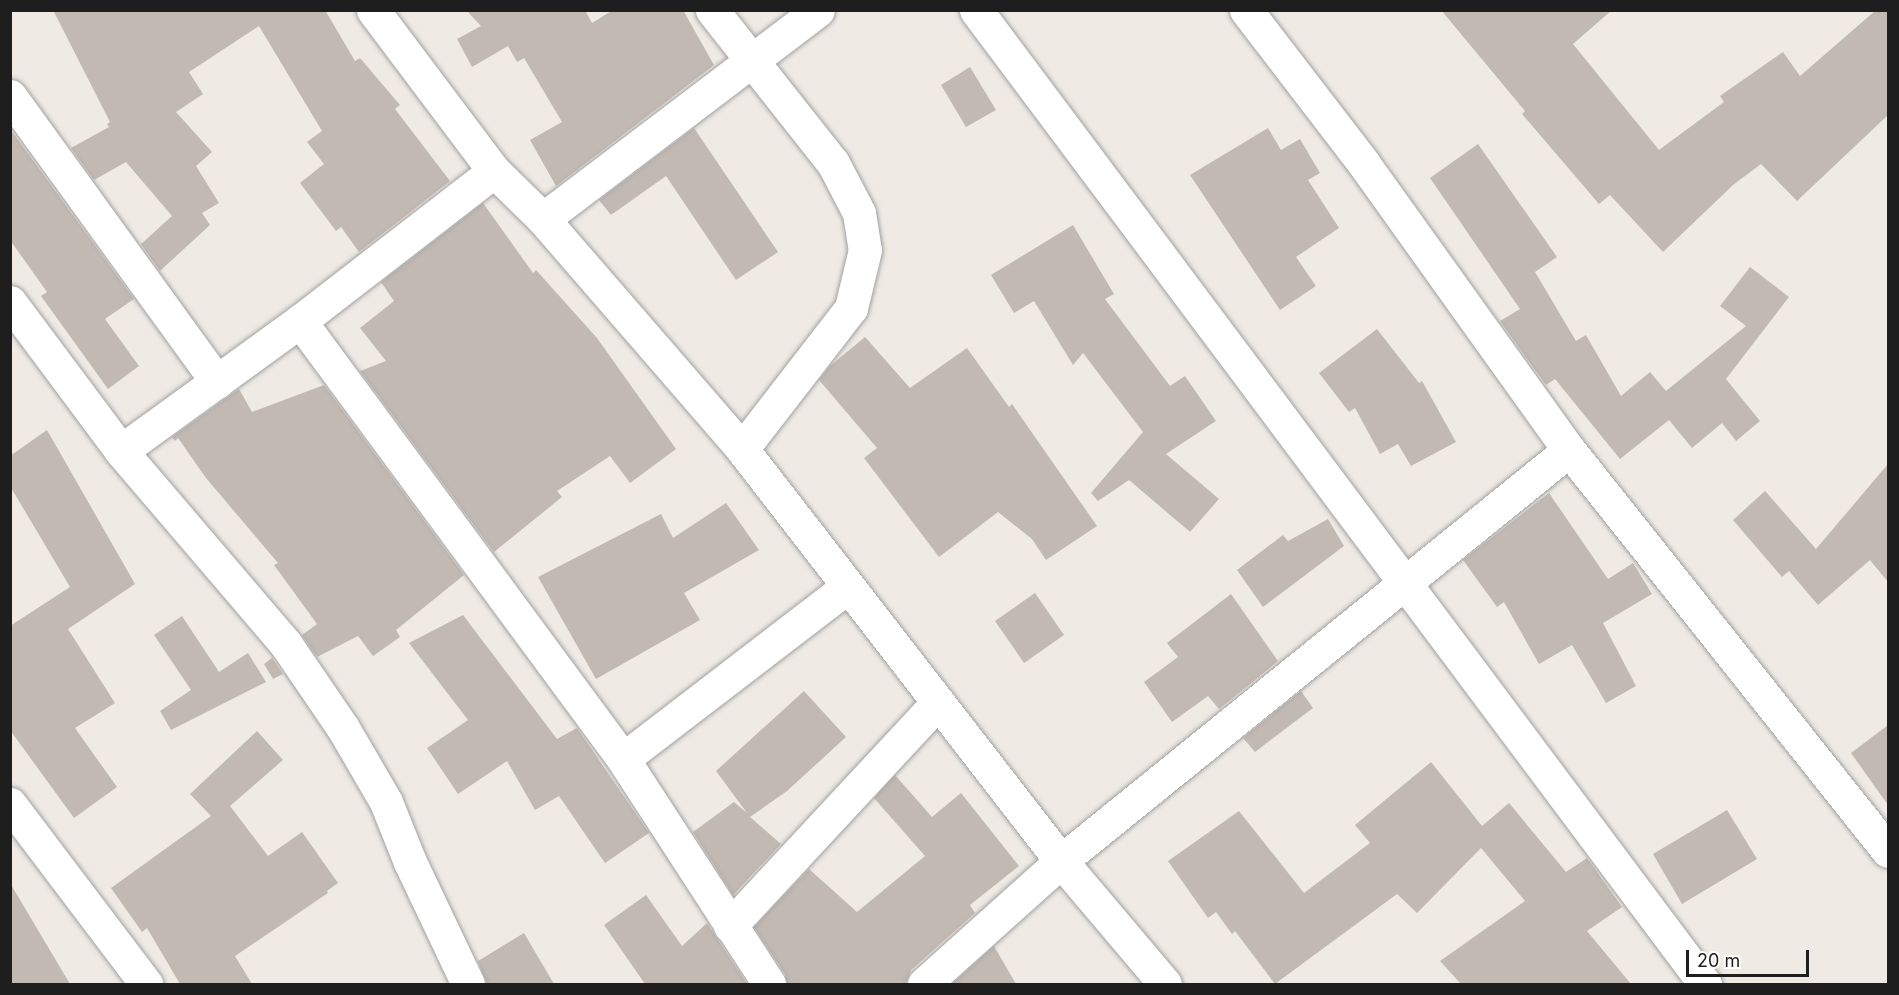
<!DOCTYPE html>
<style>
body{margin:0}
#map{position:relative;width:1899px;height:995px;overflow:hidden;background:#efeae4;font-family:Inter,sans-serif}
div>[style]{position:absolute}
.building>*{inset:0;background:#c3b9b3}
.roads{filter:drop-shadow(0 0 2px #a2a2a2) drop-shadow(0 0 2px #a2a2a2)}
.street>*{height:33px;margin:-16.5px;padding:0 16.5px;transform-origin:16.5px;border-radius:16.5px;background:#fff}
span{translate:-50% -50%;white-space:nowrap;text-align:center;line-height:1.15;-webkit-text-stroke:5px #fff;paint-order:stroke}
.frame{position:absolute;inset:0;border:12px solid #1e1e1e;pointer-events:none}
.scale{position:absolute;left:1686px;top:950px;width:123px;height:27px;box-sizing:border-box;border:3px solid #1e1e1e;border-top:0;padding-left:8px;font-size:18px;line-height:21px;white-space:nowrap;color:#1e1e1e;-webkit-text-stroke:4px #fff;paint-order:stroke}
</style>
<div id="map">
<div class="building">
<div style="clip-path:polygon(53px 10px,325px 10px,355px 61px,360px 58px,400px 105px,395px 109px,450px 181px,359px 252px,341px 227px,336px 231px,300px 183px,324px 164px,307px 142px,322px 131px,259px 26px,189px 72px,203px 94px,176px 112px,212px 152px,196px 166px,219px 203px,202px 213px,210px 225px,160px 271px,141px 244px,172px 216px,126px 162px,94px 180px,71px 148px,109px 127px,107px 124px,110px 122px)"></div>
<div style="clip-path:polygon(466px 10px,585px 10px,592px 23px,613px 10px,683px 10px,714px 65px,556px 186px,530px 140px,562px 122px,524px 58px,517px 62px,508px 46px,472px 67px,457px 39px,481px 26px)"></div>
<div style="clip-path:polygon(1441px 10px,1612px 10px,1573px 44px,1659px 150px,1724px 102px,1720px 96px,1783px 52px,1800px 76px,1876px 10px,1888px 10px,1888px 115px,1797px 201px,1761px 164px,1733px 185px,1663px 252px,1610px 195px,1599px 204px,1522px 114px,1525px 111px)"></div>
<div style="clip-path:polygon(970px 67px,996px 110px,966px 127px,941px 85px)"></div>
<div style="clip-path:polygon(694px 128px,778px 252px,736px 280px,666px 176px,611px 215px,599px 200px)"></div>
<div style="clip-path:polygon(1268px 128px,1281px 150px,1300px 139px,1320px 173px,1308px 180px,1339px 228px,1296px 257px,1316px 286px,1280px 310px,1190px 175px)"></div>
<div style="clip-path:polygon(10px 129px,134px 299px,105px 319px,139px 366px,108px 389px,41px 296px,47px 292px,10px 240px)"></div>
<div style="clip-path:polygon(1478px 144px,1557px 257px,1535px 272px,1576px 341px,1586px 335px,1621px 396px,1650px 372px,1666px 391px,1746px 326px,1720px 306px,1750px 267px,1789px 297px,1726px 379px,1760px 421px,1736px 441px,1722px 423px,1692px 448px,1669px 420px,1620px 459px,1555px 379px,1546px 385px,1500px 321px,1520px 309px,1430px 178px)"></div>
<div style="clip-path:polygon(483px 203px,533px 273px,536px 270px,597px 338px,676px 449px,630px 483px,610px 456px,557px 491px,562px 497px,494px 552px,360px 371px,386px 361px,360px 328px,394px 301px,381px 282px)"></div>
<div style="clip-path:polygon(1073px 225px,1114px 294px,1105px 299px,1170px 386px,1185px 376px,1216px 421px,1166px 454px,1219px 499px,1190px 532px,1129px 480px,1098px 501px,1091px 493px,1143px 432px,1083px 353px,1073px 365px,1034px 301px,1014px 313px,991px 275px)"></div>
<div style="clip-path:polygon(1377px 329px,1419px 383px,1422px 381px,1456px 442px,1411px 466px,1398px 444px,1380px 454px,1355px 408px,1349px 412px,1319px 373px)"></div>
<div style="clip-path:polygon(865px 337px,910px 388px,967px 348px,1009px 407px,1012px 404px,1097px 526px,1046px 560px,1032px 539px,998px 512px,939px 557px,864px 458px,877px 448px,819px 380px,830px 366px)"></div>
<div style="clip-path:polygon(324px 385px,464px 575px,396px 630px,400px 637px,373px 656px,358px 636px,317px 657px,302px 635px,317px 624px,274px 565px,278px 563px,206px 478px,178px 438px,175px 441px,172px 437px,239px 389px,252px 412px)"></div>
<div style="clip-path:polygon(47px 430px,135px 584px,68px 629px,115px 703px,75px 728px,117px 787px,74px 818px,10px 730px,10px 626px,70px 587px,10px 486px,10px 456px)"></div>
<div style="clip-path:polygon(1888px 464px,1888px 582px,1870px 560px,1818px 605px,1789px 571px,1782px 577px,1733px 520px,1765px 491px,1816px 549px)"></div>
<div style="clip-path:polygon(1549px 493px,1608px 579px,1633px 563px,1652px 594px,1603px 623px,1636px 686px,1606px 703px,1572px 645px,1539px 664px,1504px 602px,1497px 607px,1463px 560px)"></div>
<div style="clip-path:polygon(726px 503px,759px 550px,684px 593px,700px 620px,596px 679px,538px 577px,661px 514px,673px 538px)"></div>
<div style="clip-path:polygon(1328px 519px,1344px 546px,1263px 607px,1237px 570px,1283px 535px,1288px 541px)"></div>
<div style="clip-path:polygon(1035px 593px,1064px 635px,1024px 663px,995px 621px)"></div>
<div style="clip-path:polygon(1231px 594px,1278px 661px,1219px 709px,1208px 696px,1172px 722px,1144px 682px,1178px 657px,1167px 643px)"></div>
<div style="clip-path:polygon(463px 615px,557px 739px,577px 728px,649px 833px,605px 863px,559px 796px,535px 810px,507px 761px,458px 794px,427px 748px,468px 720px,409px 643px)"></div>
<div style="clip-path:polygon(182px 616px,219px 672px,248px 653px,266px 682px,171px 730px,160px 711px,191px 690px,154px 635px)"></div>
<div style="clip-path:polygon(272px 658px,283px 674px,273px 679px,264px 664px)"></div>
<div style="clip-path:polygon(804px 691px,846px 737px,787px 791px,750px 817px,781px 844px,733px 895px,693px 832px,734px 802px,747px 813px,716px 771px)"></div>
<div style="clip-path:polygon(1301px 691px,1313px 708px,1255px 752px,1243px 738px)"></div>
<div style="clip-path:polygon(1888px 725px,1888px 805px,1851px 753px)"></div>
<div style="clip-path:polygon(257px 731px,283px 760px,230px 806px,268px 856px,302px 832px,338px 883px,327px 891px,328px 893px,235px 956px,252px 984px,180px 984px,147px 928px,142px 932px,111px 888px,211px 816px,190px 794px)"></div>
<div style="clip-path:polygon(1431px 762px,1482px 826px,1509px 803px,1566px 872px,1587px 858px,1622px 907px,1587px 931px,1631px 984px,1461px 984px,1440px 961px,1525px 901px,1481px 848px,1417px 913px,1397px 894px,1275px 984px,1235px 931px,1232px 934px,1216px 912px,1208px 918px,1168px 861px,1239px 811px,1304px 893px,1370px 843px,1355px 825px)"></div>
<div style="clip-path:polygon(895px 775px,932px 817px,961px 793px,1019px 866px,970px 905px,975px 913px,911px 970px,906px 984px,787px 984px,785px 974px,754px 927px,809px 869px,857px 912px,925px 856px,874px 798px)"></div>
<div style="clip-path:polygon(1727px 810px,1757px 859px,1682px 904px,1653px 854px)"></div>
<div style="clip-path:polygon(10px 883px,70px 984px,10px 984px)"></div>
<div style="clip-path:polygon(646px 895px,682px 946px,707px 923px,747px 984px,645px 984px,604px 925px)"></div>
<div style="clip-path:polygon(524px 933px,554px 984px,487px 984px,478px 961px)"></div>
<div style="clip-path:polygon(994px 946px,1016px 984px,952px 984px)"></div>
</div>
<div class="roads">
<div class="street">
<div style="left:373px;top:10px;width:201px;rotate:53.1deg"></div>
<div style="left:494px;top:171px;width:69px;rotate:44.4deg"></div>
<div style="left:543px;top:219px;width:304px;rotate:49.1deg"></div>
<div style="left:742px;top:449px;width:521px;rotate:52.25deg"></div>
<div style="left:1061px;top:861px;width:161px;rotate:49.8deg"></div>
<div style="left:712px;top:10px;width:195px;rotate:51.7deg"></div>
<div style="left:833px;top:163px;width:56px;rotate:62.5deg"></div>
<div style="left:859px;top:213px;width:37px;rotate:81deg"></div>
<div style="left:865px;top:250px;width:60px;rotate:103.6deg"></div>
<div style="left:851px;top:308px;width:178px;rotate:127.7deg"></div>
<div style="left:976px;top:10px;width:1217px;rotate:53.19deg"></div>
<div style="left:1246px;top:10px;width:194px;rotate:52.5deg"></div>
<div style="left:1364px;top:164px;width:352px;rotate:54.4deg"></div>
<div style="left:1569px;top:450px;width:512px;rotate:51.5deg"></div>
<div style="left:10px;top:96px;width:353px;rotate:54.1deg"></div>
<div style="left:543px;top:219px;width:345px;rotate:-37.2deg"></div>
<div style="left:10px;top:302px;width:186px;rotate:53.3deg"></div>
<div style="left:121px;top:451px;width:253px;rotate:49.5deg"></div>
<div style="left:285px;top:643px;width:103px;rotate:55.7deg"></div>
<div style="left:343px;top:728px;width:86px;rotate:59.8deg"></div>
<div style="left:386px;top:802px;width:65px;rotate:68.2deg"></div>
<div style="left:410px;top:862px;width:135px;rotate:64.6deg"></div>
<div style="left:300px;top:321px;width:544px;rotate:53.59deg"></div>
<div style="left:623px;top:759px;width:268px;rotate:57deg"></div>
<div style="left:121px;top:451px;width:221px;rotate:-36deg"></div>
<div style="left:300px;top:321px;width:245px;rotate:-37.7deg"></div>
<div style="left:623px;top:759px;width:282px;rotate:-37.5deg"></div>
<div style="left:10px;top:804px;width:226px;rotate:52.9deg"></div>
<div style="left:730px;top:926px;width:304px;rotate:-47.1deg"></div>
<div style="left:924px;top:984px;width:184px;rotate:-41.9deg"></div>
<div style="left:1061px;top:861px;width:653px;rotate:-38.97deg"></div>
</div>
</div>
<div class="frame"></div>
<div class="scale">20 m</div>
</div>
